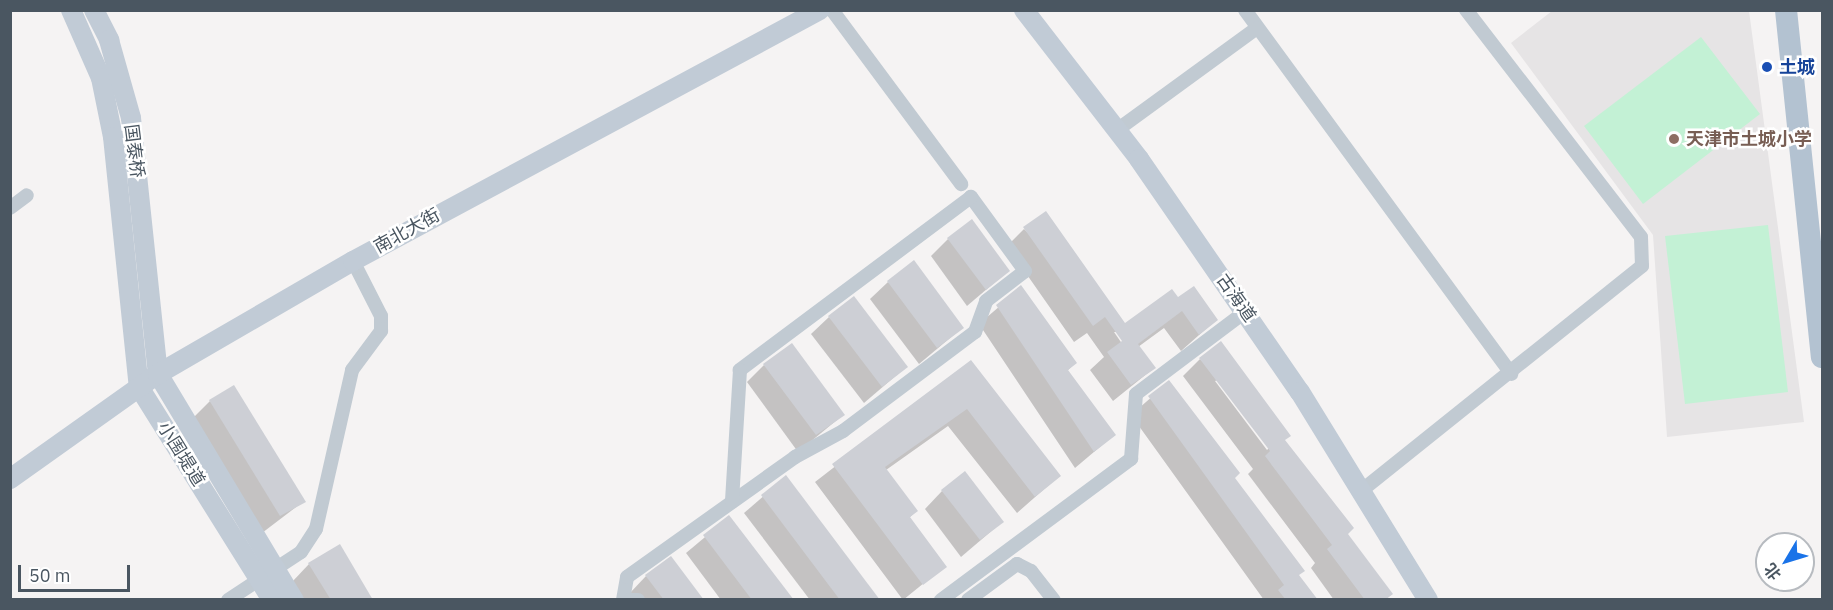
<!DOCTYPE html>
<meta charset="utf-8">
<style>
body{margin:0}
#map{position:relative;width:1833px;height:610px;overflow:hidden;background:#f5f3f3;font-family:"IBM Plex Sans","Noto Sans SC",sans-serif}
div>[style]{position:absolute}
.education>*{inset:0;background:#e6e4e5}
.green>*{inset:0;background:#c3f1d5}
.shadow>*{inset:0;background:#0003}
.building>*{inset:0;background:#cdcfd5}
.street>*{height:14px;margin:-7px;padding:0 7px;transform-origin:7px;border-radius:7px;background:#c1cad2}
.secondary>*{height:20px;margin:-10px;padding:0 10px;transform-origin:10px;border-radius:10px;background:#c1cbd6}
.primary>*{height:22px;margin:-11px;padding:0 11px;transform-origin:11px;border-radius:11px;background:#b3c2d1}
.dots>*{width:16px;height:16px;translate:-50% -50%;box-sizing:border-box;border:3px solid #fff;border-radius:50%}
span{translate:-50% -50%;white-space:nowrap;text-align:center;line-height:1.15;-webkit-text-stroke:5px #fff;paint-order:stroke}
.transit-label{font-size:18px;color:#164399;font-weight:700}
.left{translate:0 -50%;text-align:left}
.education-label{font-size:18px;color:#785e54;font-weight:700}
.street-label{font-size:18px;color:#4a5661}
.frame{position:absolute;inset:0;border:12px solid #4a5661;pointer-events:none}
.north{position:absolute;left:1755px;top:532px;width:60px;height:60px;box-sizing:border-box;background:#fff;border:2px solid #b7bbc0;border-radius:50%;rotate:232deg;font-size:16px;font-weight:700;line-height:24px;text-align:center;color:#4a5661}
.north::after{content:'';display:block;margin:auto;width:21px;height:27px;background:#1a73e8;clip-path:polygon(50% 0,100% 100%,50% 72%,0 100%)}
.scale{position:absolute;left:18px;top:565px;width:112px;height:27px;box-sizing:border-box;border:3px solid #4a5661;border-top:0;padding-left:8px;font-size:18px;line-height:21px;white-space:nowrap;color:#4a5661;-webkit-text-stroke:4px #fff;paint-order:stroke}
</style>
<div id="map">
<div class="education">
<div style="clip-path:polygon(1552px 11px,1749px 11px,1804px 422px,1667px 437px,1653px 235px,1511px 43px)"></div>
</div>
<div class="green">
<div style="clip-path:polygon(1701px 37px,1760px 114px,1643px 204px,1584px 126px)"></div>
<div style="clip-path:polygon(1768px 225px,1788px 392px,1685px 404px,1665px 236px)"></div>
</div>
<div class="shadow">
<div style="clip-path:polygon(evenodd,1024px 229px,1125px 325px,1178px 299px,1216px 320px,1181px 351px,1164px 328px,1138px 347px,1154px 368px,1113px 401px,1090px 370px,1104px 357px,1087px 333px,1074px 342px,1007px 246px,1024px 229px,1114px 332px,1118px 332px,1128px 346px,1125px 348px,1114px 332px)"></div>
<div style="clip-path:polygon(948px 239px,1008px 271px,967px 306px,931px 256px)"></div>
<div style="clip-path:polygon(888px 282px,962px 328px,919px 364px,870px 299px)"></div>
<div style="clip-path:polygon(1021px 288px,1075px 363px,1067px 371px,1114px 435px,1075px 468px,979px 324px)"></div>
<div style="clip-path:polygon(829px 317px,906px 367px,864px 403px,811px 334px)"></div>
<div style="clip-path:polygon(evenodd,1200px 359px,1284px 440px,1385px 600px,1334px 600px,1311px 568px,1315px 563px,1248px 474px,1253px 469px,1183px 376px,1200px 359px,1218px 380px,1269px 448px,1267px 450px,1215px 381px,1218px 380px)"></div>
<div style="clip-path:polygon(970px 362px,1059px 476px,1017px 513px,948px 426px,886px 470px,916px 511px,909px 518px,945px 566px,903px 600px,815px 482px)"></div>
<div style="clip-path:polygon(764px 365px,843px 415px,798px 452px,747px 382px)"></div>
<div style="clip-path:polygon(1169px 382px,1298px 576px,1316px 600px,1264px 600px,1131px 415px)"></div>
<div style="clip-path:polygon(210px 401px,304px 501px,262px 533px,192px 419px)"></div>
<div style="clip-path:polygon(786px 477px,878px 600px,810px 600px,744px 513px)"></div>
<div style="clip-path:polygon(942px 491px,1002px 522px,961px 557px,925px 509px)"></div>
<div style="clip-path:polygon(729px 517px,792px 600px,721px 600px,686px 553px)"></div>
<div style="clip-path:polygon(309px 564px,372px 600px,302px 600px,292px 582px)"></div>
<div style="clip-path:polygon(646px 576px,702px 600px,633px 600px,629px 594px)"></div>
</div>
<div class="building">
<div style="clip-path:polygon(1046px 211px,1125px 323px,1172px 289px,1178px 297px,1194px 286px,1218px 320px,1199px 335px,1182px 311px,1138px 344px,1156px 368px,1131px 385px,1107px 352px,1122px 341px,1105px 317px,1093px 326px,1023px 227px)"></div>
<div style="clip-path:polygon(972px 219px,1010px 271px,986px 290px,947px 238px)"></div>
<div style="clip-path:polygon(914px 260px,964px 328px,937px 348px,887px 281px)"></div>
<div style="clip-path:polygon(1021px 285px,1077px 363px,1068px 370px,1116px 435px,1094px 452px,996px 305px)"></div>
<div style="clip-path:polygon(854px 296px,908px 367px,882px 387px,828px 316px)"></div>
<div style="clip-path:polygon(1221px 341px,1291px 436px,1285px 440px,1354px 528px,1348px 534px,1393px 594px,1385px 600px,1365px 600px,1327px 549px,1332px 545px,1265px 456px,1270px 451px,1199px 358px)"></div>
<div style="clip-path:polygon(792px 343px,845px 415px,816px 435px,763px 364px)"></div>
<div style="clip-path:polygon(971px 360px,1061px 476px,1035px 497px,967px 409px,885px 467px,918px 511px,910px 517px,947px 567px,923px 585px,832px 464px)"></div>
<div style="clip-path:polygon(1169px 380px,1240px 473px,1235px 478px,1305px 571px,1299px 575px,1318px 600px,1286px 600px,1278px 590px,1284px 585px,1148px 396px)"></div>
<div style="clip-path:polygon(234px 385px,306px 502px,280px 516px,209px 400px)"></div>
<div style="clip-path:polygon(965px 471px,1004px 522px,980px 540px,941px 490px)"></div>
<div style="clip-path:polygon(786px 475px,880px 600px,840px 600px,761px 495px)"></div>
<div style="clip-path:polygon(729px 515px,794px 600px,752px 600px,703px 535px)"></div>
<div style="clip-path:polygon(340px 544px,373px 600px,331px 600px,308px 563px)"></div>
<div style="clip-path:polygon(671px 556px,704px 600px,664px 600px,645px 575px)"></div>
</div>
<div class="street">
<div style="left:832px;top:10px;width:217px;rotate:53.4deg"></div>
<div style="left:1245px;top:10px;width:451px;rotate:53.8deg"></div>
<div style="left:1117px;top:130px;width:173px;rotate:-36.1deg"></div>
<div style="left:10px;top:208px;width:21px;rotate:-37deg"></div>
<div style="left:1361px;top:491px;width:360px;rotate:-38.7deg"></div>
<div style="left:1642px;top:266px;width:29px;rotate:-92deg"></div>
<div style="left:1641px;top:237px;width:287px;rotate:-127.6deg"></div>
<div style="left:228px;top:600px;width:87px;rotate:-33.3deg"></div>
<div style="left:301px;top:552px;width:27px;rotate:-57deg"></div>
<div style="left:316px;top:529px;width:163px;rotate:-77.2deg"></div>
<div style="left:352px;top:370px;width:49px;rotate:-53.4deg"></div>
<div style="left:381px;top:331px;width:15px;rotate:-90deg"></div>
<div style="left:381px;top:316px;width:62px;rotate:-117deg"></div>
<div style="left:623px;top:600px;width:23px;rotate:-80deg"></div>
<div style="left:627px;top:577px;width:206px;rotate:-35.5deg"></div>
<div style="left:795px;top:457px;width:55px;rotate:-28.4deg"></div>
<div style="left:843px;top:431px;width:165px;rotate:-36.9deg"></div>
<div style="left:975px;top:332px;width:33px;rotate:-70deg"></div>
<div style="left:986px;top:301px;width:49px;rotate:-37.6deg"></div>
<div style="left:1025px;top:271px;width:92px;rotate:-126.1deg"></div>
<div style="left:971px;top:197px;width:289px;rotate:143.2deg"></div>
<div style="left:740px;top:370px;width:132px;rotate:93.5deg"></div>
<div style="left:630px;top:600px;width:8px"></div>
<div style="left:941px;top:600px;width:237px;rotate:-36.6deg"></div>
<div style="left:1131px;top:459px;width:65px;rotate:-85.6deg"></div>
<div style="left:1136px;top:394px;width:136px;rotate:-37deg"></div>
<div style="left:968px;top:600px;width:61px;rotate:-36.3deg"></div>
<div style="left:1017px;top:564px;width:16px;rotate:27deg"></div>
<div style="left:1031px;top:571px;width:37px;rotate:52deg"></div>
</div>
<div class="secondary">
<div style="left:71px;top:10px;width:74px;rotate:66.2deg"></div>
<div style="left:101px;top:78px;width:60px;rotate:78.5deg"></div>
<div style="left:113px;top:137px;width:251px;rotate:84.1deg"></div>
<div style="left:139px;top:387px;width:251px;rotate:58deg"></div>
<div style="left:94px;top:10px;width:34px;rotate:63deg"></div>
<div style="left:109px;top:40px;width:81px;rotate:74.2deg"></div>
<div style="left:131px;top:118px;width:257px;rotate:84deg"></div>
<div style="left:158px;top:374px;width:264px;rotate:59deg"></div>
<div style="left:1024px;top:10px;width:188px;rotate:52.3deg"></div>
<div style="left:1139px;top:159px;width:283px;rotate:55.4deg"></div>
<div style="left:1300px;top:392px;width:244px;rotate:58.4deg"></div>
<div style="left:10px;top:479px;width:181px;rotate:-35.4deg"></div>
<div style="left:158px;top:374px;width:225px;rotate:-30.1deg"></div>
<div style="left:353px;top:261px;width:530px;rotate:-28.26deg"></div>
</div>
<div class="primary">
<div style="left:1786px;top:10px;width:349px;rotate:84.1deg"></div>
</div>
<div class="dots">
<div style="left:1767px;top:67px;background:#1a4fb4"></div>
<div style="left:1674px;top:139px;background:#8d6e63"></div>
</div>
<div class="transit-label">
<span class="left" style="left:1779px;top:67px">土城</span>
</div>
<div class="education-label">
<span class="left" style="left:1686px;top:139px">天津市土城小学</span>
</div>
<div class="street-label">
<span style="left:134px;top:151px;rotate:83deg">国泰桥</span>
<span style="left:407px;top:231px;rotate:-29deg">南北大街</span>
<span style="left:1236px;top:298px;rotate:55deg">古海道</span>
<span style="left:181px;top:454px;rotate:58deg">小围堤道</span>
</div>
<div class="frame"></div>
<div class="north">北</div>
<div class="scale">50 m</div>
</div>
